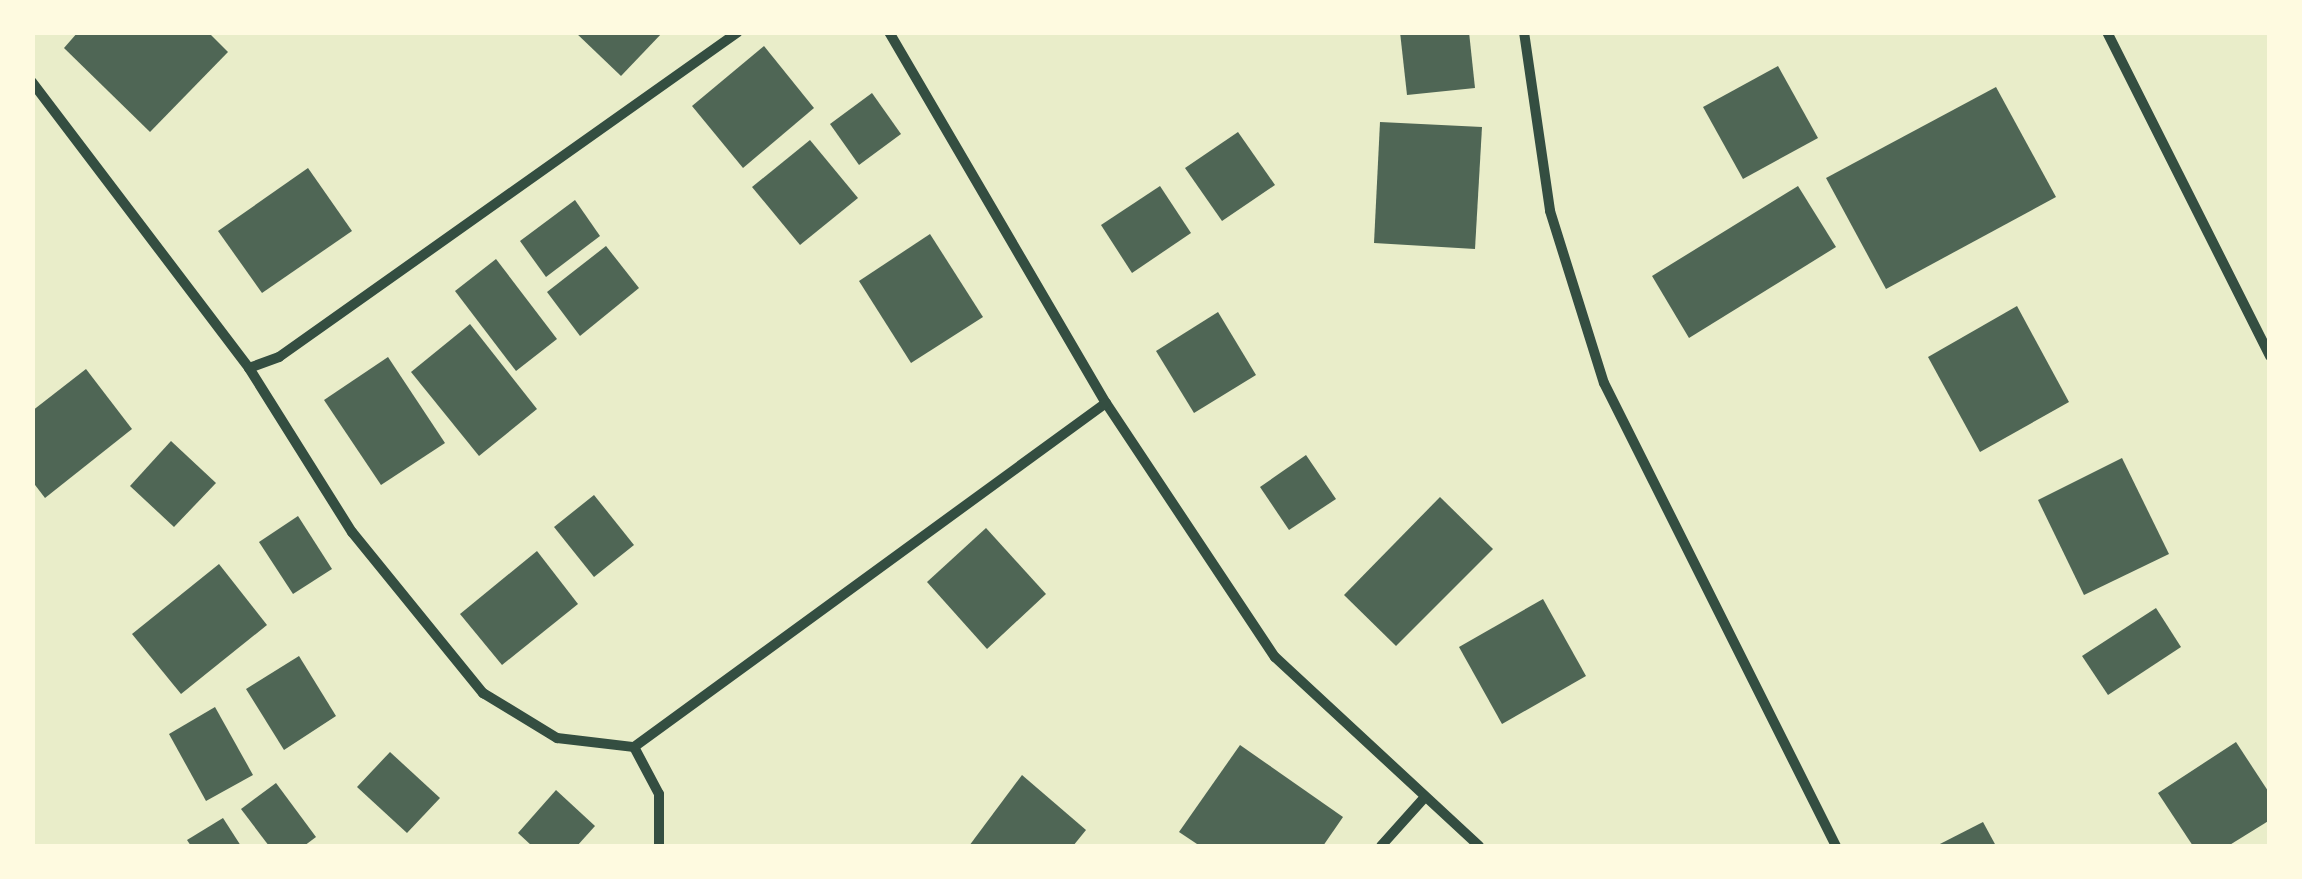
<!DOCTYPE html>
<style>
body{margin:0}
#map{position:relative;width:2302px;height:879px;overflow:hidden;background:#e9edc9;font-family:"Asap Condensed",sans-serif}
div>[style]{position:absolute}
.building>*{inset:0;background:#4f6655}
.minor>*{height:10px;margin:-5px;padding:0 5px;transform-origin:5px;border-radius:5px;background:#344e41}
span{translate:-50% -50%;white-space:nowrap;text-align:center;line-height:1.15;-webkit-text-stroke:8px #fefae0;paint-order:stroke}
.frame{position:absolute;inset:0;border:35px solid #fefae0;pointer-events:none}
</style>
<div id="map">
<div class="building">
<div style="clip-path:polygon(78px 32px,208px 32px,228px 52px,150px 132px,64px 48px)"></div>
<div style="clip-path:polygon(575px 32px,663px 32px,621px 76px)"></div>
<div style="clip-path:polygon(1400px 32px,1469px 32px,1475px 88px,1407px 95px)"></div>
<div style="clip-path:polygon(764px 46px,814px 108px,743px 168px,692px 106px)"></div>
<div style="clip-path:polygon(1778px 66px,1818px 138px,1743px 179px,1703px 107px)"></div>
<div style="clip-path:polygon(1996px 87px,2056px 197px,1886px 289px,1826px 178px)"></div>
<div style="clip-path:polygon(872px 93px,901px 134px,859px 165px,830px 124px)"></div>
<div style="clip-path:polygon(1380px 122px,1482px 127px,1475px 249px,1374px 243px)"></div>
<div style="clip-path:polygon(1238px 132px,1275px 185px,1222px 221px,1185px 168px)"></div>
<div style="clip-path:polygon(810px 140px,858px 198px,800px 245px,752px 187px)"></div>
<div style="clip-path:polygon(308px 168px,352px 231px,262px 293px,218px 231px)"></div>
<div style="clip-path:polygon(1160px 186px,1191px 233px,1132px 273px,1101px 225px)"></div>
<div style="clip-path:polygon(1798px 186px,1836px 247px,1689px 338px,1652px 276px)"></div>
<div style="clip-path:polygon(575px 200px,600px 236px,546px 277px,520px 241px)"></div>
<div style="clip-path:polygon(930px 234px,983px 317px,911px 363px,859px 281px)"></div>
<div style="clip-path:polygon(606px 246px,639px 288px,580px 336px,547px 292px)"></div>
<div style="clip-path:polygon(496px 259px,557px 339px,516px 371px,455px 291px)"></div>
<div style="clip-path:polygon(2017px 306px,2069px 402px,1980px 452px,1928px 357px)"></div>
<div style="clip-path:polygon(1218px 312px,1256px 375px,1194px 413px,1156px 351px)"></div>
<div style="clip-path:polygon(470px 324px,537px 409px,479px 456px,411px 372px)"></div>
<div style="clip-path:polygon(388px 357px,445px 443px,381px 485px,324px 400px)"></div>
<div style="clip-path:polygon(86px 369px,132px 429px,45px 498px,32px 481px,32px 411px)"></div>
<div style="clip-path:polygon(171px 441px,216px 483px,174px 527px,130px 486px)"></div>
<div style="clip-path:polygon(1306px 455px,1336px 499px,1289px 530px,1260px 487px)"></div>
<div style="clip-path:polygon(2122px 458px,2169px 554px,2084px 595px,2038px 500px)"></div>
<div style="clip-path:polygon(594px 495px,634px 545px,594px 577px,554px 527px)"></div>
<div style="clip-path:polygon(1440px 497px,1493px 549px,1396px 646px,1344px 595px)"></div>
<div style="clip-path:polygon(298px 516px,332px 569px,293px 594px,259px 542px)"></div>
<div style="clip-path:polygon(986px 528px,1046px 594px,987px 649px,927px 582px)"></div>
<div style="clip-path:polygon(537px 551px,578px 604px,502px 665px,460px 614px)"></div>
<div style="clip-path:polygon(219px 564px,267px 625px,181px 694px,132px 634px)"></div>
<div style="clip-path:polygon(1543px 599px,1586px 676px,1502px 724px,1459px 647px)"></div>
<div style="clip-path:polygon(2156px 608px,2181px 647px,2108px 695px,2082px 656px)"></div>
<div style="clip-path:polygon(299px 656px,336px 716px,284px 750px,246px 689px)"></div>
<div style="clip-path:polygon(215px 707px,253px 775px,206px 801px,169px 734px)"></div>
<div style="clip-path:polygon(2236px 742px,2270px 794px,2270px 820px,2228px 846px,2193px 846px,2158px 793px)"></div>
<div style="clip-path:polygon(1240px 745px,1343px 817px,1323px 846px,1200px 846px,1179px 832px)"></div>
<div style="clip-path:polygon(390px 752px,440px 798px,407px 833px,357px 787px)"></div>
<div style="clip-path:polygon(1022px 775px,1086px 830px,1073px 846px,969px 846px)"></div>
<div style="clip-path:polygon(276px 783px,316px 837px,304px 846px,269px 846px,241px 809px)"></div>
<div style="clip-path:polygon(556px 790px,595px 826px,577px 846px,532px 846px,518px 833px)"></div>
<div style="clip-path:polygon(223px 818px,241px 846px,191px 846px,187px 840px)"></div>
<div style="clip-path:polygon(1983px 822px,1996px 846px,1936px 846px)"></div>
</div>
<div class="minor">
<div style="left:889px;top:32px;width:430px;rotate:59.7deg"></div>
<div style="left:1106px;top:403px;width:305px;rotate:56.4deg"></div>
<div style="left:1275px;top:657px;width:278px;rotate:42.8deg"></div>
<div style="left:1524px;top:32px;width:181px;rotate:81.7deg"></div>
<div style="left:1550px;top:211px;width:180px;rotate:72.6deg"></div>
<div style="left:1604px;top:383px;width:518px;rotate:63.39deg"></div>
<div style="left:2107px;top:32px;width:363px;rotate:63.3deg"></div>
<div style="left:32px;top:82px;width:359px;rotate:52.8deg"></div>
<div style="left:249px;top:368px;width:32px;rotate:-20deg"></div>
<div style="left:279px;top:357px;width:562px;rotate:-35.3deg"></div>
<div style="left:249px;top:368px;width:194px;rotate:57.9deg"></div>
<div style="left:352px;top:532px;width:208px;rotate:50.9deg"></div>
<div style="left:483px;top:693px;width:87px;rotate:31.3deg"></div>
<div style="left:557px;top:738px;width:78px;rotate:6.7deg"></div>
<div style="left:659px;top:846px;width:52px;rotate:-90deg"></div>
<div style="left:659px;top:794px;width:53px;rotate:-118deg"></div>
<div style="left:634px;top:747px;width:584px;rotate:-36.09deg"></div>
<div style="left:1381px;top:846px;width:66px;rotate:-48.1deg"></div>
</div>
<div class="frame"></div>
</div>
